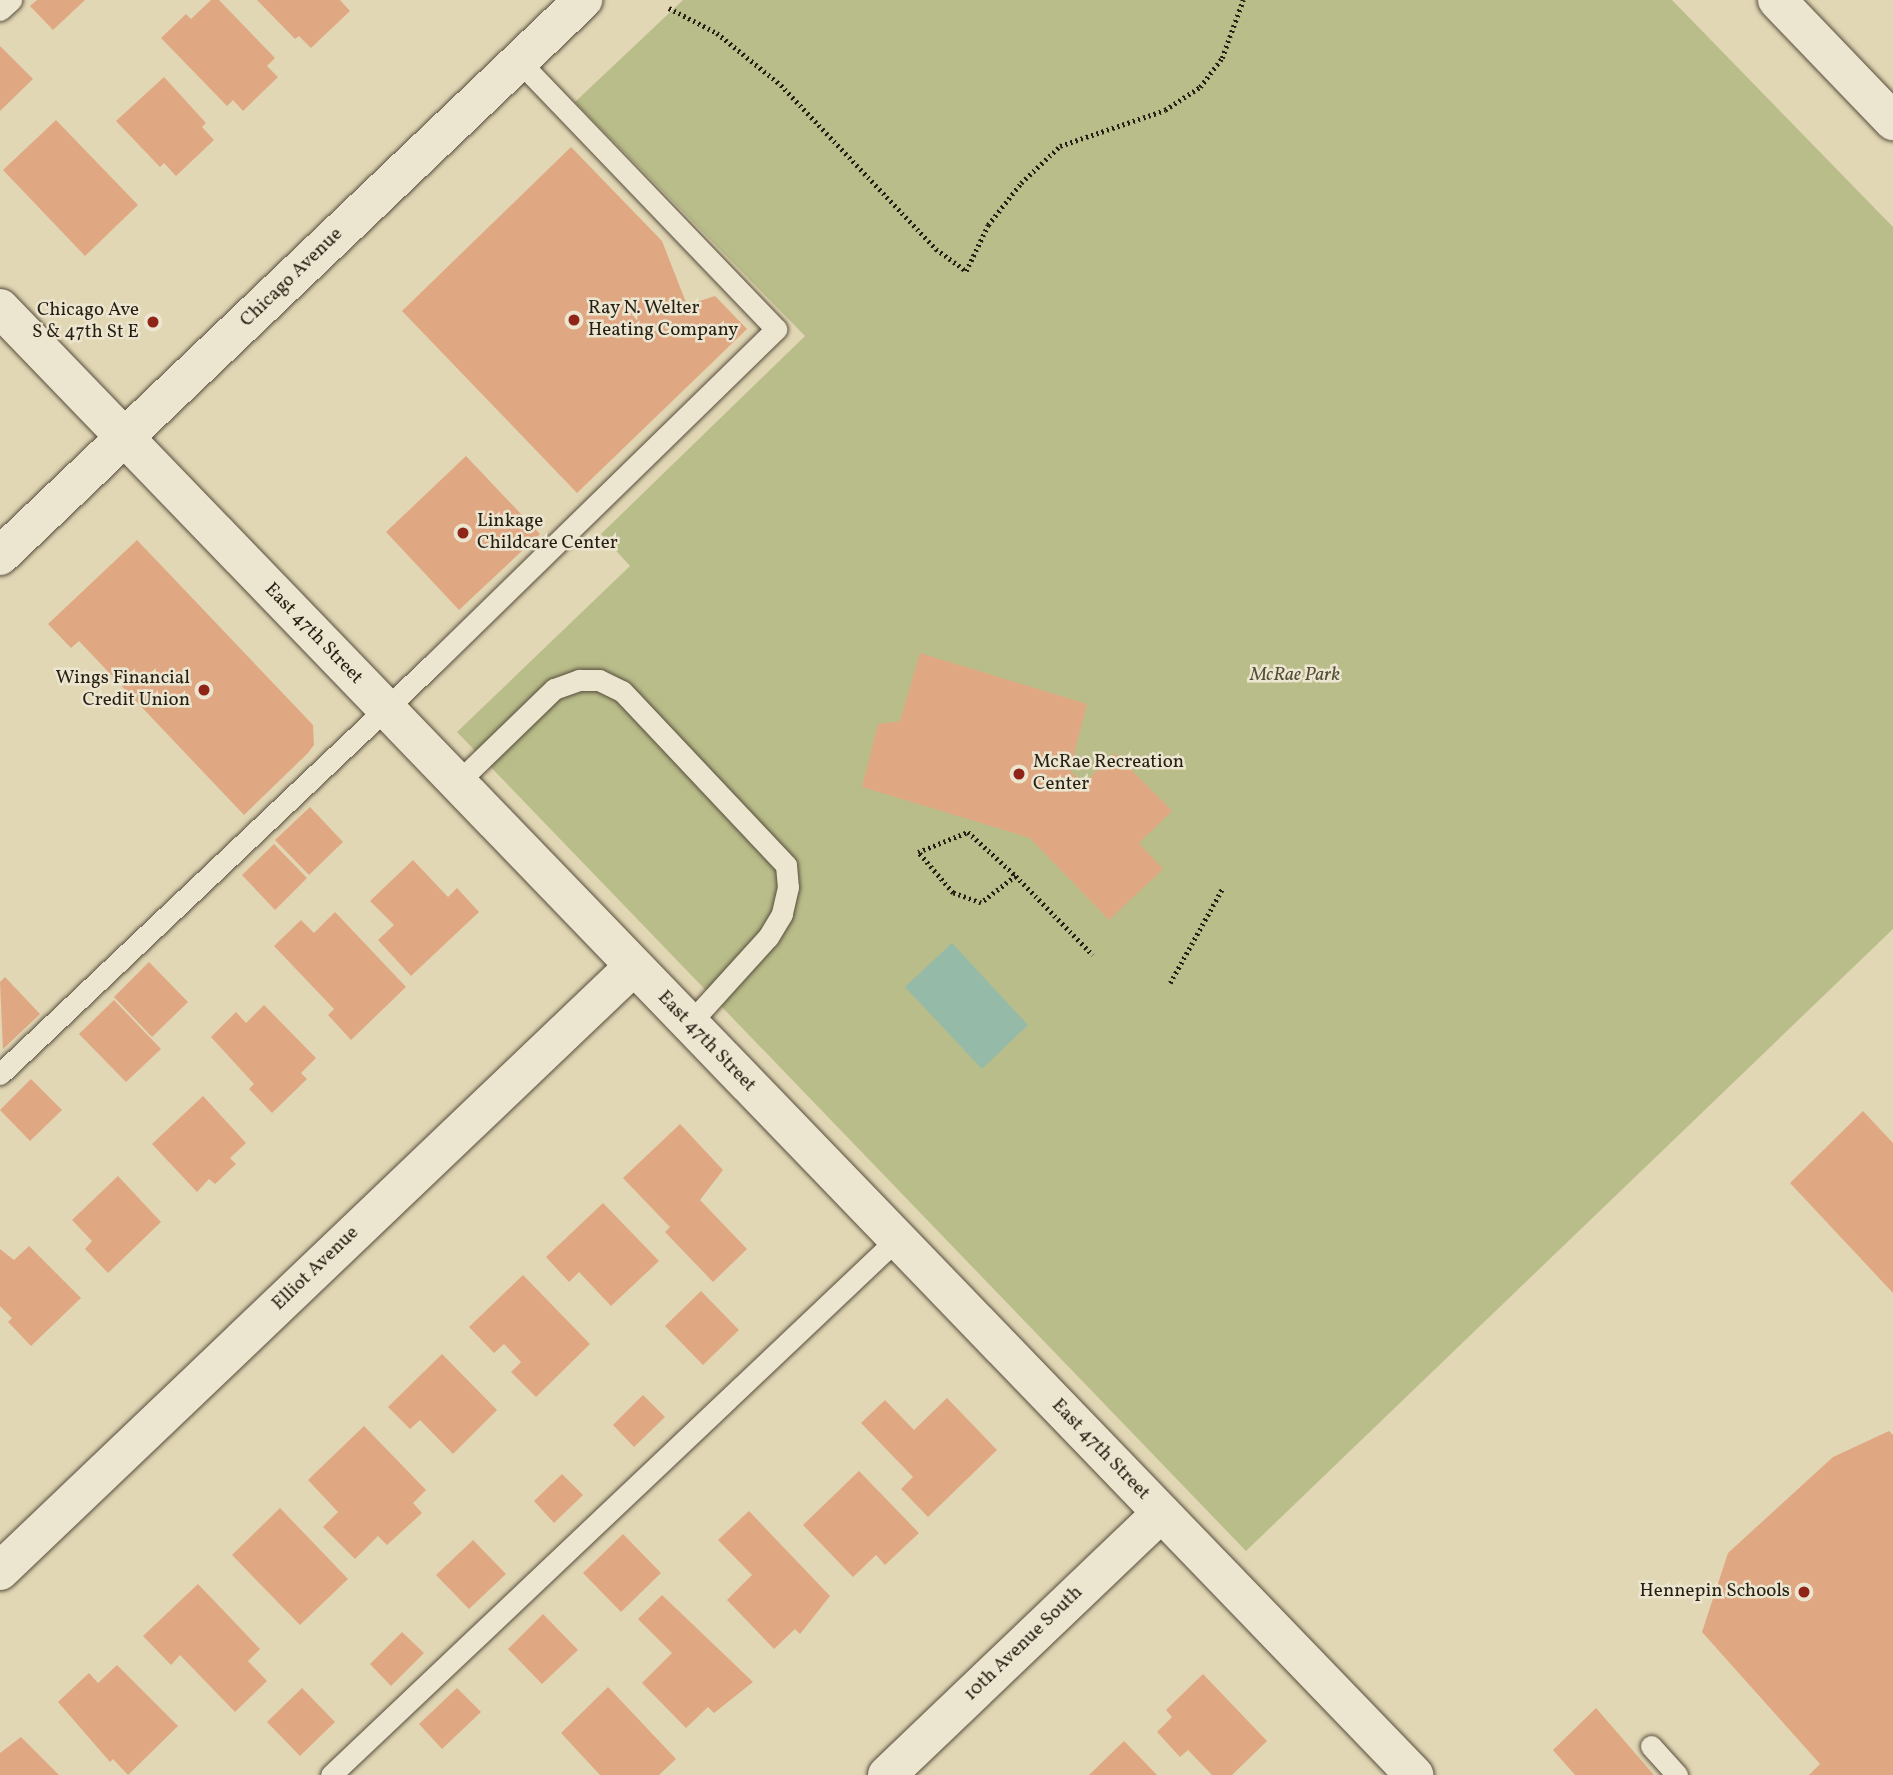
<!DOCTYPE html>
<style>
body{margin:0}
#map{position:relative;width:1893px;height:1775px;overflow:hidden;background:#e2d7b5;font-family:Vollkorn,serif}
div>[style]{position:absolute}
.green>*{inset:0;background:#b9bd8a}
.water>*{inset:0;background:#96baa8}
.building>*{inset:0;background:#dfa883}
.path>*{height:4.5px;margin-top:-2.25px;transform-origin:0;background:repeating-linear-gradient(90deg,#271f14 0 2px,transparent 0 5.5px)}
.roads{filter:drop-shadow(0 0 2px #564d3c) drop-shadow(0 0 2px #564d3c)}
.service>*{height:21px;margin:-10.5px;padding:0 10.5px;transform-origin:10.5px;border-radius:10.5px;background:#ece5cf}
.minor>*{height:38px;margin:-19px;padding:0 19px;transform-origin:19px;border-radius:19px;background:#ece5cf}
.tertiary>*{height:38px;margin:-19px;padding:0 19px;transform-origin:19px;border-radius:19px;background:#ece5cf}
.secondary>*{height:38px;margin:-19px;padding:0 19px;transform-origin:19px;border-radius:19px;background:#ece5cf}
.dots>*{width:19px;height:19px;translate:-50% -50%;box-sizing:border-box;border:4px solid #ece5cf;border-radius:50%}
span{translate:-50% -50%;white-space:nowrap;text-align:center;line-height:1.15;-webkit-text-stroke:5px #ece5cf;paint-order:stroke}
.street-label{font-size:19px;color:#271f14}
.poi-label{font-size:19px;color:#271f14}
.left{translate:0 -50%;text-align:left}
.right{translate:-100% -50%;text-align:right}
.park-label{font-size:19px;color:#534e37;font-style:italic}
</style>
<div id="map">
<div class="green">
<div style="clip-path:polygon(683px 0,1672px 0,1893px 227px,1893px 929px,1246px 1551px,457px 732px,630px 566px,601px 534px,805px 336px,575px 102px)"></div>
</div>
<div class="water">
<div style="clip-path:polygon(952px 943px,1028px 1025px,982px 1069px,905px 987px)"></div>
</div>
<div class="building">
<div style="clip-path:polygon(37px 0,85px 0,53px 30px,30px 6px)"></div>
<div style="clip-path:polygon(211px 0,219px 0,275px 58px,267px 66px,278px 77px,243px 111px,233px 100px,227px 106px,161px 38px,186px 14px,191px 19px)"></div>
<div style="clip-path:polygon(257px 0,340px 0,350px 11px,311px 48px,299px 36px,295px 39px)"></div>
<div style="clip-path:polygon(0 46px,33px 79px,0 111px)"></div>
<div style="clip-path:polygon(164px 77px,206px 123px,202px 127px,214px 140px,176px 176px,164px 163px,160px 167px,116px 121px)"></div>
<div style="clip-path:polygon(56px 120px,138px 205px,85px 256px,3px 170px)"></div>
<div style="clip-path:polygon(571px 147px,662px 241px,687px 305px,715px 296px,747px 329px,577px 493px,402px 311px)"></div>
<div style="clip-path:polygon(466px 456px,540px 534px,459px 610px,386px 532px)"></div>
<div style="clip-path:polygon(137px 540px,313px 725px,314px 745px,308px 753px,244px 815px,79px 641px,71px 648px,48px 624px)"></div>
<div style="clip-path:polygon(920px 653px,1087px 704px,1070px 770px,1083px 784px,1115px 753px,1172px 811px,1139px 843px,1163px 869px,1109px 920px,1030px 838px,862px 787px,878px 724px,900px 721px)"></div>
<div style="clip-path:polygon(310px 807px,343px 842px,309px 875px,275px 840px)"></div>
<div style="clip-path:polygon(274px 844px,307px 878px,275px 910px,242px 875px)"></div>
<div style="clip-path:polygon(413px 860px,448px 897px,457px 888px,479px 912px,411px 976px,378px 940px,394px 925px,370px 901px)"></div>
<div style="clip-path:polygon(335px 912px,406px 987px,351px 1040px,328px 1015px,334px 1009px,274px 946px,301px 920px,314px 933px)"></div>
<div style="clip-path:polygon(149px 962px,188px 1002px,152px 1037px,114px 997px)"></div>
<div style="clip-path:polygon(5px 977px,40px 1014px,3px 1049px,0 982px)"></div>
<div style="clip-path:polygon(114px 1000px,161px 1049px,126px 1082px,79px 1034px)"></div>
<div style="clip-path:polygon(264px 1005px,316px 1058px,301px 1073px,307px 1079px,272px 1113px,249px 1089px,254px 1084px,211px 1037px,236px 1012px,246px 1023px)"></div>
<div style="clip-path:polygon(31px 1079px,62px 1110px,30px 1141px,0 1110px)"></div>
<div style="clip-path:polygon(203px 1096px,246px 1143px,230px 1158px,236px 1164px,215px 1184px,209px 1179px,197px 1192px,152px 1144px)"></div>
<div style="clip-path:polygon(1863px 1111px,1893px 1143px,1893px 1293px,1790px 1183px)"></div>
<div style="clip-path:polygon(680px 1124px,723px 1170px,700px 1200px,747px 1249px,713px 1282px,665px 1232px,670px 1227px,623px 1178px)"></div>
<div style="clip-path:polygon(118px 1176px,161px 1222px,108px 1273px,85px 1249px,92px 1241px,72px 1220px)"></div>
<div style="clip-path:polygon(603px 1203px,659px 1261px,611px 1306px,579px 1272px,569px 1282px,546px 1257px)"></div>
<div style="clip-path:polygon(29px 1246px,81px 1298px,31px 1346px,8px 1322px,12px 1318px,0 1306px,0 1249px,14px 1260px)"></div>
<div style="clip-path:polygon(523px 1275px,590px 1344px,536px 1397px,511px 1372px,521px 1362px,504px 1344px,494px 1353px,469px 1327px)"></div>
<div style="clip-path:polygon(701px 1291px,739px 1330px,703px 1365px,665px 1326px)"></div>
<div style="clip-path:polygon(442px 1354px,497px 1410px,453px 1454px,420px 1420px,410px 1429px,388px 1407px)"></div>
<div style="clip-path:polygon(643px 1395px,665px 1417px,634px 1447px,613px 1425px)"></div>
<div style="clip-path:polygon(947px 1398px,997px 1450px,928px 1517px,901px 1489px,913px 1477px,861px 1423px,885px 1400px,914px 1430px)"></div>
<div style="clip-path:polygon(364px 1426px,426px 1490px,413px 1503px,422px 1513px,387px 1545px,378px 1536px,355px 1559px,323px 1527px,338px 1512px,308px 1480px)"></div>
<div style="clip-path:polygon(1889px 1431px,1893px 1435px,1893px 1775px,1809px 1775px,1820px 1764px,1702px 1632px,1728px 1553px,1833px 1457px)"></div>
<div style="clip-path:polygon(859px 1471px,919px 1533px,885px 1565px,876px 1555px,853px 1577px,803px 1525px)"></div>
<div style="clip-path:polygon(562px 1474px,583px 1495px,554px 1523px,534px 1501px)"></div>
<div style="clip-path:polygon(280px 1508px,348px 1579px,300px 1625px,232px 1555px)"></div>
<div style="clip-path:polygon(749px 1511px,830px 1596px,800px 1634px,795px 1629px,774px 1649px,727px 1600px,752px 1575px,718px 1540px)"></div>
<div style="clip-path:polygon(623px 1534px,661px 1573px,621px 1612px,583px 1573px)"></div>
<div style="clip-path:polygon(473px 1540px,506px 1574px,469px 1609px,436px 1575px)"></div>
<div style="clip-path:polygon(198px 1584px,260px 1649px,248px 1661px,267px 1681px,235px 1712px,180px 1655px,171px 1665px,143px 1636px)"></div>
<div style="clip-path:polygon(662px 1595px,753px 1682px,714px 1713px,708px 1707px,686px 1728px,642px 1683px,672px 1653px,638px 1619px)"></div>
<div style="clip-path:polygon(543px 1614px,578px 1650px,542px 1684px,508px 1649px)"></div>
<div style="clip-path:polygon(402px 1632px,424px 1653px,391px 1686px,370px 1664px)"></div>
<div style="clip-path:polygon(117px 1665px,178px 1726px,128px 1775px,113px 1759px,110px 1762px,58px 1702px,89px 1673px,98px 1683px)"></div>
<div style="clip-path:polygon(1203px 1674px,1267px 1741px,1232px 1775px,1212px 1775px,1188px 1750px,1180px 1757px,1157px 1732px,1172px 1717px,1166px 1710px)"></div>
<div style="clip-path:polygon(608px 1687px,676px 1759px,659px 1775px,600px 1775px,561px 1733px)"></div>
<div style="clip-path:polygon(302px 1688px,335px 1722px,300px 1756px,267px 1722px)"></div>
<div style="clip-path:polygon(457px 1688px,481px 1712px,442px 1749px,419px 1724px)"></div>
<div style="clip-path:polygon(1596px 1708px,1654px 1775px,1575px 1775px,1553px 1750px)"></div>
<div style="clip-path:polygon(21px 1737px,59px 1775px,0 1775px,0 1753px)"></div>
<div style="clip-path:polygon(1124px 1741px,1157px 1775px,1089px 1775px)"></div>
</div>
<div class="path">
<div style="left:669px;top:8px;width:54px;rotate:27.5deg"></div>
<div style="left:717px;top:33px;width:82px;rotate:39.1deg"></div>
<div style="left:781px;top:85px;width:226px;rotate:46.6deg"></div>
<div style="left:936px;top:249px;width:37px;rotate:36deg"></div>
<div style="left:966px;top:271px;width:51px;rotate:-64.4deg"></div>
<div style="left:988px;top:225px;width:53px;rotate:-51.8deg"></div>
<div style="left:1021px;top:183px;width:54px;rotate:-43.5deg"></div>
<div style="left:1060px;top:146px;width:111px;rotate:-18.9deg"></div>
<div style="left:1165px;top:110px;width:42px;rotate:-33.3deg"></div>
<div style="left:1200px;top:87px;width:36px;rotate:-53deg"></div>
<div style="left:1222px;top:58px;width:62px;rotate:-70.1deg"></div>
<div style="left:1016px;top:876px;width:44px;rotate:142.4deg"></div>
<div style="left:981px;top:903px;width:30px;rotate:-160deg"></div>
<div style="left:953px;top:893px;width:54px;rotate:-130.5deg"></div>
<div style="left:918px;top:852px;width:54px;rotate:-21.8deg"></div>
<div style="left:968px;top:832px;width:65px;rotate:42.5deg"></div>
<div style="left:1016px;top:876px;width:110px;rotate:45.7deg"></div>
<div style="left:1170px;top:983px;width:107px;rotate:-61deg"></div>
</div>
<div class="roads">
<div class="service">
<div style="left:0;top:10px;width:15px;rotate:-42deg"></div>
<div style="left:458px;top:782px;width:134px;rotate:-44.1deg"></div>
<div style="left:554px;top:689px;width:27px;rotate:-20deg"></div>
<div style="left:579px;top:680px;width:20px"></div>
<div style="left:599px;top:680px;width:25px;rotate:26deg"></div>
<div style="left:622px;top:691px;width:239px;rotate:46.7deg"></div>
<div style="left:786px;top:865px;width:22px;rotate:85deg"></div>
<div style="left:788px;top:887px;width:28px;rotate:103deg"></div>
<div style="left:782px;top:914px;width:27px;rotate:121deg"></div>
<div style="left:768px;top:937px;width:118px;rotate:132.2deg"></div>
<div style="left:0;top:1074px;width:598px;rotate:-43.44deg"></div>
<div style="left:434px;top:663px;width:478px;rotate:-44.3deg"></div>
<div style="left:776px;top:329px;width:371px;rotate:-133.8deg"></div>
<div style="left:1651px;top:1746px;width:39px;rotate:48deg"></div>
<div style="left:331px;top:1775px;width:780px;rotate:-43.44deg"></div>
</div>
<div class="minor">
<div style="left:0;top:308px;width:2038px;rotate:46.05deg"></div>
<div style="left:0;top:1571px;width:875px;rotate:-43.66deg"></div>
<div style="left:887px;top:1775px;width:379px;rotate:-43.7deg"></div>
</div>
<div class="tertiary">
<div style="left:0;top:556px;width:806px;rotate:-43.64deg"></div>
</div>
<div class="secondary">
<div style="left:1777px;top:0;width:168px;rotate:46.2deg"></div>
</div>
</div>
<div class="dots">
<div style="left:574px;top:320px;background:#8f2418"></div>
<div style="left:153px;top:322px;background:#8f2418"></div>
<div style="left:463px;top:533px;background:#8f2418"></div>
<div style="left:204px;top:690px;background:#8f2418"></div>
<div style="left:1019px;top:774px;background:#8f2418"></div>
<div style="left:1804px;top:1592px;background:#8f2418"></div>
</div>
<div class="street-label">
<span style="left:292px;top:278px;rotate:-44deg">Chicago Avenue</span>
<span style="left:313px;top:634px;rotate:46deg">East 47th Street</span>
<span style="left:706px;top:1042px;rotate:46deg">East 47th Street</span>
<span style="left:316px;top:1269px;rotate:-44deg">Elliot Avenue</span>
<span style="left:1100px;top:1450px;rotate:46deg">East 47th Street</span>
<span style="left:1024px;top:1644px;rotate:-44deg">10th Avenue South</span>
</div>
<div class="poi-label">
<span class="left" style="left:588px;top:320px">Ray N. Welter<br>Heating Company</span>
<span class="right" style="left:139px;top:322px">Chicago Ave<br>S &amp; 47th St E</span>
<span class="left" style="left:477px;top:533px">Linkage<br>Childcare Center</span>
<span class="right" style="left:190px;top:690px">Wings Financial<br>Credit Union</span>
<span class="left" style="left:1033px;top:774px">McRae Recreation<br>Center</span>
<span class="right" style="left:1790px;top:1592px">Hennepin Schools</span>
</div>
<div class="park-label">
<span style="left:1295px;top:676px">McRae Park</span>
</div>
</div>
